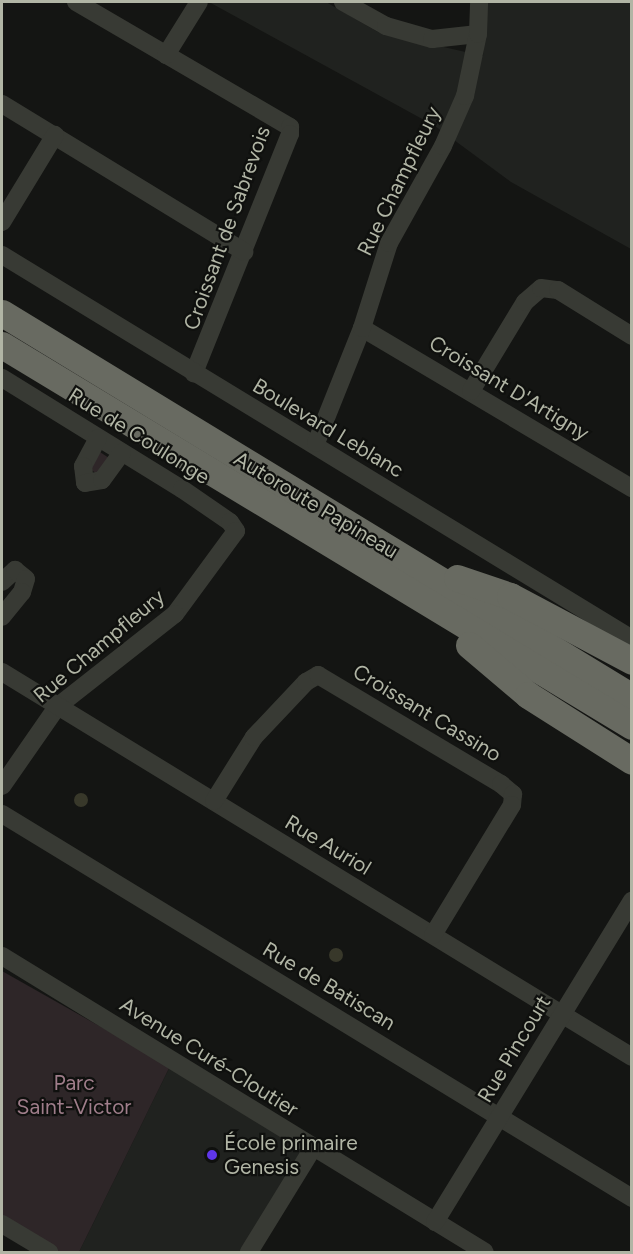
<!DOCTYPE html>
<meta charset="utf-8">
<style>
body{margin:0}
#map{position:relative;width:633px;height:1254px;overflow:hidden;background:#141513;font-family:Figtree,sans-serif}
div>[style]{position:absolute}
.built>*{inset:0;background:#20221f}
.green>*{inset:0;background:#2e2628}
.water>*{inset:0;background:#38382a}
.round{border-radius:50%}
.minor>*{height:18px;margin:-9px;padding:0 9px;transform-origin:9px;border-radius:9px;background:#383a34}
.highway>*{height:27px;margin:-13.5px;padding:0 13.5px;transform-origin:13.5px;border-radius:13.5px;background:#686a61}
.dots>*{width:16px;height:16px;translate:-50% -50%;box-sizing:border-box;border:3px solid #0f100e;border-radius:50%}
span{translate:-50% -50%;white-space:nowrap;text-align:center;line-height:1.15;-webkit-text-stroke:4.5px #0f100e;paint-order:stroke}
.street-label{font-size:21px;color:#b1b5a5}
.park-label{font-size:21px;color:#9f7d8a}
.poi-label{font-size:21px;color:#b1b5a5}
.left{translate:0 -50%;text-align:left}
.frame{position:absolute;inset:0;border:3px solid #b1b5a5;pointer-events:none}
</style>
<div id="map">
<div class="built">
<div style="clip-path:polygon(209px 2px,326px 2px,378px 32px,483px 56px,486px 2px,631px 2px,631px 249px,511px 182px,435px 126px)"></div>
<div style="clip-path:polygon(170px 1066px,303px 1148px,241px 1252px,79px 1252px)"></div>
</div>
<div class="green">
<div style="clip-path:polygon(100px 452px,109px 458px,97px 474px,90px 469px)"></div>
<div style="clip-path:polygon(2px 971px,170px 1066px,79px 1252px,51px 1252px,2px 1220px)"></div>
</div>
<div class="water">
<div class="round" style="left:74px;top:793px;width:14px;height:14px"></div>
<div class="round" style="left:329px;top:948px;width:14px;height:14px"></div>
</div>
<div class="minor">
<div style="left:76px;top:2px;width:248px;rotate:30.3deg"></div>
<div style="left:290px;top:127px;width:7px;rotate:90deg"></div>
<div style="left:290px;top:134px;width:258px;rotate:111.9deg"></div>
<div style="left:343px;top:2px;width:49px;rotate:29.2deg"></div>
<div style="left:386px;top:26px;width:48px;rotate:15.8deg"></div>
<div style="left:432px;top:39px;width:46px;rotate:-6.2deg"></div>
<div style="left:166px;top:55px;width:62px;rotate:-58.1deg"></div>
<div style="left:2px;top:104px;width:284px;rotate:31.4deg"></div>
<div style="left:2px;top:222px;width:102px;rotate:-58.7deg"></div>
<div style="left:2px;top:255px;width:738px;rotate:31.36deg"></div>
<div style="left:362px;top:328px;width:314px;rotate:30.7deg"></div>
<div style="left:2px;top:378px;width:211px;rotate:31.7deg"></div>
<div style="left:182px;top:489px;width:58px;rotate:34.5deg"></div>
<div style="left:230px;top:522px;width:11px;rotate:56deg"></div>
<div style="left:236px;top:531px;width:103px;rotate:126.3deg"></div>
<div style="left:175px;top:614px;width:150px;rotate:141.8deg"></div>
<div style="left:57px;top:707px;width:96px;rotate:124.8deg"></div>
<div style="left:471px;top:391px;width:104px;rotate:-58.8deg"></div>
<div style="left:525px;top:302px;width:21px;rotate:-41deg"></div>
<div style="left:541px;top:288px;width:17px;rotate:7deg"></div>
<div style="left:558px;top:290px;width:87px;rotate:31.9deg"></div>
<div style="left:98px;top:438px;width:32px;rotate:118deg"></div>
<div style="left:83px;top:466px;width:17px;rotate:83deg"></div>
<div style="left:85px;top:483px;width:17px;rotate:-10deg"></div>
<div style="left:102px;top:480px;width:34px;rotate:-54deg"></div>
<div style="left:316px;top:443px;width:124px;rotate:-68.2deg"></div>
<div style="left:362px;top:328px;width:89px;rotate:-72.4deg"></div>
<div style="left:389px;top:243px;width:111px;rotate:-60.9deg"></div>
<div style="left:443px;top:146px;width:55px;rotate:-66.3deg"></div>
<div style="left:465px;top:96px;width:63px;rotate:-78.2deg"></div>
<div style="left:478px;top:34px;width:32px;rotate:-88deg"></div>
<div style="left:2px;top:582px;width:18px;rotate:-43deg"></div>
<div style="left:15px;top:570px;width:14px;rotate:39deg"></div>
<div style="left:26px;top:579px;width:14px;rotate:107deg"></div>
<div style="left:22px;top:592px;width:32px;rotate:129deg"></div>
<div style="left:2px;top:672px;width:738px;rotate:31.43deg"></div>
<div style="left:214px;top:801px;width:75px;rotate:-58deg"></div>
<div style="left:254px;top:737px;width:76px;rotate:-46.6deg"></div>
<div style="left:306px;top:682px;width:14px;rotate:-30deg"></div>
<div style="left:318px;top:675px;width:213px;rotate:30.8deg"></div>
<div style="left:501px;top:784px;width:16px;rotate:40deg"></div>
<div style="left:513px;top:794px;width:11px;rotate:95deg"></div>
<div style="left:512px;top:805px;width:152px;rotate:121.3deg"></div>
<div style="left:2px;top:814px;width:738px;rotate:31.36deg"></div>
<div style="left:2px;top:956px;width:566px;rotate:31.5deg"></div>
<div style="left:435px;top:1222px;width:377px;rotate:-58.5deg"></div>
<div style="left:2px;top:1224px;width:55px;rotate:30.8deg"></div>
<div style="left:249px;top:1252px;width:122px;rotate:-58.4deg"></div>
</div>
<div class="highway">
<div style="left:2px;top:313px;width:738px;rotate:31.36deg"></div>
<div style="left:2px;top:345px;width:736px;rotate:31.16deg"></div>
<div style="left:457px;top:578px;width:56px;rotate:18.8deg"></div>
<div style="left:510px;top:596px;width:138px;rotate:28deg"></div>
<div style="left:469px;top:645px;width:77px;rotate:40.3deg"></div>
<div style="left:528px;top:695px;width:123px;rotate:32.4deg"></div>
</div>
<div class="dots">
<div style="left:212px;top:1155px;background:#5f36ea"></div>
</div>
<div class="street-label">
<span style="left:399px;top:181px;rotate:-64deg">Rue Champfleury</span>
<span style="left:227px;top:228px;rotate:-70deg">Croissant de Sabrevois</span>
<span style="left:509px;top:388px;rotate:31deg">Croissant D'Artigny</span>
<span style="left:328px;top:428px;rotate:31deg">Boulevard Leblanc</span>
<span style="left:139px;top:436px;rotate:32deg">Rue de Coulonge</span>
<span style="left:316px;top:505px;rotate:31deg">Autoroute Papineau</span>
<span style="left:99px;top:646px;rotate:-40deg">Rue Champfleury</span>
<span style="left:427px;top:713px;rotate:31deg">Croissant Cassino</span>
<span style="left:328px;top:845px;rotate:31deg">Rue Auriol</span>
<span style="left:329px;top:986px;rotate:31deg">Rue de Batiscan</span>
<span style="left:514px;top:1049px;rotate:-59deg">Rue Pincourt</span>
<span style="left:209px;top:1057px;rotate:32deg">Avenue Curé-Cloutier</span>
</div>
<div class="park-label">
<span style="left:74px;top:1095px">Parc<br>Saint-Victor</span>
</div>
<div class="poi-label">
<span class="left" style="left:224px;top:1155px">École primaire<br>Genesis</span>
</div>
<div class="frame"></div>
</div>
